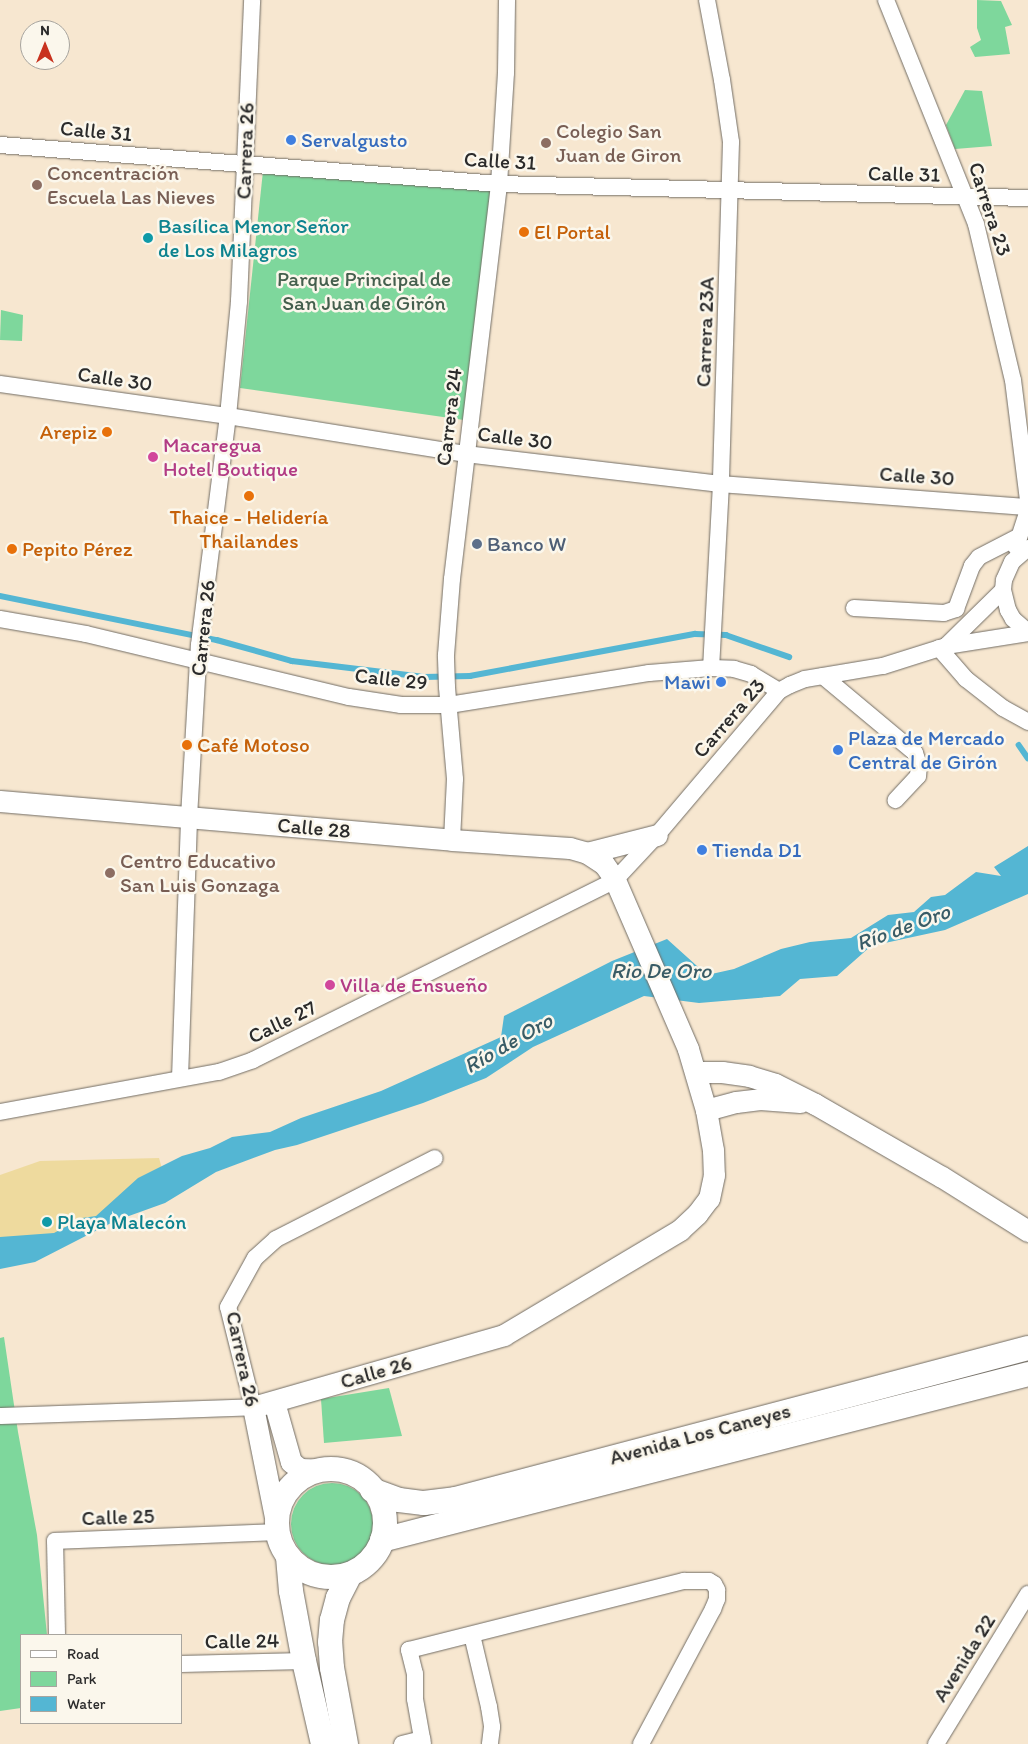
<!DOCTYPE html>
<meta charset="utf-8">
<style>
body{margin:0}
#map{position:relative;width:1028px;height:1744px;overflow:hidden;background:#f7e7d0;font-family:Itim,sans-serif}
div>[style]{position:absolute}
.green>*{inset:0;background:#7ed79c}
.round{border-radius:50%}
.sand>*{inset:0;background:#eeda9e}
.water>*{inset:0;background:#54b6d3}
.stream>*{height:5.5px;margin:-2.75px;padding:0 2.75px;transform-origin:2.75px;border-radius:2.75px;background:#54b6d3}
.roads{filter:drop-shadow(0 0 1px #726d65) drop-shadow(0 0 1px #726d65)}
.minor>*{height:16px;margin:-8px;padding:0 8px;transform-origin:8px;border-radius:8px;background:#fff}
.tertiary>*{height:21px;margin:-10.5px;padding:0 10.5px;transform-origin:10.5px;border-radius:10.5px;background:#fff}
.secondary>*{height:24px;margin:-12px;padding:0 12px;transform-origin:12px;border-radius:12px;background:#fff}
.secondary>.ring{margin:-12px;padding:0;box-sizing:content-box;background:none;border:24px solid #fff;border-radius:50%}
.dots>*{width:14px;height:14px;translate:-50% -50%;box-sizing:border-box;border:2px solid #fbf7ec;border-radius:50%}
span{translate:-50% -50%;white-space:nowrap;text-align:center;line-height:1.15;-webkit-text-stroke:5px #fbf7ec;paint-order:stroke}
.street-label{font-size:21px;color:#2b2b2b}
.education-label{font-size:21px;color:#785e54}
.left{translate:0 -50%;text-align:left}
.shop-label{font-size:21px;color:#366cbe}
.right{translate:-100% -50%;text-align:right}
.culture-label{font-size:21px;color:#0d838f}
.food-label{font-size:21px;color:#c56008}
.park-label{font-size:21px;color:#445f4d}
.hotel-label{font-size:21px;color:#b23c85}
.service-label{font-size:21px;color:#4e5e75}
.water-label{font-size:22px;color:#395c66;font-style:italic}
.legend{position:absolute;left:20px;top:1634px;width:162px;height:90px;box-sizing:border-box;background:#fbf7ec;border:1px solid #a8a59f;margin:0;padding:6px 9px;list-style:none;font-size:15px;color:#2b2b2b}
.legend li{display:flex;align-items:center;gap:10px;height:25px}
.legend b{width:25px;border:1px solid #a8a59f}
.north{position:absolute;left:20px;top:20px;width:50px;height:50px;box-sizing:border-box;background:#fbf7ec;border:1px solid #a8a59f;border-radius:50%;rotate:0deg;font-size:14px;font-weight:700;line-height:20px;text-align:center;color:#2b2b2b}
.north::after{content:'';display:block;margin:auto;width:18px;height:22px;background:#c8321e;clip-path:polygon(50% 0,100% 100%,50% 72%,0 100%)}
</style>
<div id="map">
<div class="green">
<div style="clip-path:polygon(977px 0,1001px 1px,1012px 25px,1005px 27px,1010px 54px,975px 57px,970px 47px,981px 40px,977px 28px)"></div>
<div style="clip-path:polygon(965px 90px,982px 91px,992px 146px,955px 149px,946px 125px)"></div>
<div style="clip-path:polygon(263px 171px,493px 187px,464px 420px,240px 388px)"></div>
<div style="clip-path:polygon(1px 310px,23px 315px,22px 341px,0 340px)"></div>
<div style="clip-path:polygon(4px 1337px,18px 1432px,37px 1535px,47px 1635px,21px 1635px,21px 1708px,0 1711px,0 1338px)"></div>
<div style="clip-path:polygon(389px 1388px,402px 1436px,324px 1443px,321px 1399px)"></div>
<div class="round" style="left:291px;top:1483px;width:82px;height:82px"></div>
</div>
<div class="sand">
<div style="clip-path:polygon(159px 1158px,167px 1186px,0 1264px,0 1175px,40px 1161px)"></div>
</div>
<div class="water">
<div style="clip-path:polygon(1028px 846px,1028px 894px,945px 930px,871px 946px,837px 976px,800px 979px,780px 996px,699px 1003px,644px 996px,533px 1047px,486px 1078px,423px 1103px,297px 1145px,275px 1150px,216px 1172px,165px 1203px,115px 1221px,35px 1262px,0 1269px,0 1237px,54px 1233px,82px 1218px,96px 1216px,138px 1178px,182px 1156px,210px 1148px,232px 1137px,270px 1132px,301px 1118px,381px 1091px,501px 1037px,504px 1016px,612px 961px,667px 939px,707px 975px,734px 969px,781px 949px,810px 942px,851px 938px,888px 915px,914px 912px,931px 897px,945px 895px,976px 872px,1001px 876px,994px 867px)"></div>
</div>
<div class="stream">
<div style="left:0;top:596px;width:221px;rotate:11.5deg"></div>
<div style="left:217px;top:640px;width:78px;rotate:15.6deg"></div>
<div style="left:292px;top:661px;width:133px;rotate:6.9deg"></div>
<div style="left:424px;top:677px;width:46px;rotate:-1.2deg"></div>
<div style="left:470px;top:676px;width:229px;rotate:-10.6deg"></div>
<div style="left:695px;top:634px;width:31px;rotate:2deg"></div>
<div style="left:726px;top:635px;width:67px;rotate:19.2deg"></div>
<div style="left:1019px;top:745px;width:16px;rotate:55deg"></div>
</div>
<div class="roads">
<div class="minor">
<div style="left:707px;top:0;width:81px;rotate:79.4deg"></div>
<div style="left:722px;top:80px;width:63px;rotate:81.7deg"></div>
<div style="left:731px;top:142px;width:342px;rotate:91.7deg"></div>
<div style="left:721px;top:484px;width:184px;rotate:93.1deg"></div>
<div style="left:886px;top:0;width:241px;rotate:68.1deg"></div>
<div style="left:976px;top:224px;width:160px;rotate:76.7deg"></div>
<div style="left:1013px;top:380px;width:122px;rotate:82.9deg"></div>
<div style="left:0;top:145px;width:501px;rotate:4.47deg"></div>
<div style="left:499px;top:184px;width:529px;rotate:1.52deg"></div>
<div style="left:0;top:384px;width:230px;rotate:8deg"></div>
<div style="left:228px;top:416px;width:240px;rotate:9.1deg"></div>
<div style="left:465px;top:454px;width:258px;rotate:6.7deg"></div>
<div style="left:721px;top:484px;width:308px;rotate:4.3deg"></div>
<div style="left:1016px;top:547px;width:40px;rotate:-72deg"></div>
<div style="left:1028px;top:548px;width:21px;rotate:139deg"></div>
<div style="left:1012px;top:562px;width:20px;rotate:114deg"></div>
<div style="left:1004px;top:580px;width:10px;rotate:96deg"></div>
<div style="left:1003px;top:590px;width:21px;rotate:76deg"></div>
<div style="left:1008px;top:610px;width:10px;rotate:61deg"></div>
<div style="left:1013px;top:619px;width:20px;rotate:41deg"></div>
<div style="left:854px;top:608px;width:90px;rotate:3.2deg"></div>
<div style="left:944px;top:613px;width:13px;rotate:-18deg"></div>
<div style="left:956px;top:609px;width:46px;rotate:-69.6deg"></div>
<div style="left:972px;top:566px;width:11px;rotate:-52deg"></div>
<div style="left:979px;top:557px;width:44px;rotate:-27.1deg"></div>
<div style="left:0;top:619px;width:87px;rotate:9.9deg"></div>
<div style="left:86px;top:634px;width:270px;rotate:13.5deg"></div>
<div style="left:349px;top:697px;width:53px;rotate:8.7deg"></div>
<div style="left:401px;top:705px;width:48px"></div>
<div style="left:449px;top:705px;width:203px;rotate:-9.1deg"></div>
<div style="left:649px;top:673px;width:62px;rotate:-4.6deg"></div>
<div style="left:711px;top:668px;width:23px;rotate:2deg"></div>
<div style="left:734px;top:669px;width:18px;rotate:16deg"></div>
<div style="left:751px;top:674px;width:33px;rotate:31deg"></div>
<div style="left:946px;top:646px;width:80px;rotate:-44.5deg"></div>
<div style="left:939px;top:648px;width:41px;rotate:48.9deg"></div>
<div style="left:966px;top:679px;width:47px;rotate:38.1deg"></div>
<div style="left:1003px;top:708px;width:29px;rotate:29deg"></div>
<div style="left:823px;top:676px;width:120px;rotate:39.9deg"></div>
<div style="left:915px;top:753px;width:13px;rotate:72deg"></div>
<div style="left:919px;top:765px;width:11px;rotate:95deg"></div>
<div style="left:918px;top:776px;width:33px;rotate:133deg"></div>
<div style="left:452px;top:840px;width:61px;rotate:-87.2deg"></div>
<div style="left:455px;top:779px;width:92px;rotate:-95deg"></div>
<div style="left:447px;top:687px;width:32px;rotate:-92deg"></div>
<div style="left:446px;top:655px;width:76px;rotate:-85.5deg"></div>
<div style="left:452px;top:579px;width:398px;rotate:-83.2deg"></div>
<div style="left:499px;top:184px;width:111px;rotate:-86.4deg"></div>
<div style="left:506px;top:73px;width:73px;rotate:-89.2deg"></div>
<div style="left:180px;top:1078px;width:261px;rotate:-88deg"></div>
<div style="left:189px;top:817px;width:172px;rotate:-86.7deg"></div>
<div style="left:199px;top:645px;width:231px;rotate:-82.8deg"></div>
<div style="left:228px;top:416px;width:116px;rotate:-84.5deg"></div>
<div style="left:239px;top:301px;width:301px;rotate:-87.5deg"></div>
<div style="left:0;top:1112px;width:223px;rotate:-10.4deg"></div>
<div style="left:219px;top:1072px;width:36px;rotate:-19deg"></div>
<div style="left:253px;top:1060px;width:404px;rotate:-26.4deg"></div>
<div style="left:615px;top:880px;width:62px;rotate:-47deg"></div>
<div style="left:657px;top:835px;width:189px;rotate:-49.7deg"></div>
<div style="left:779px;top:691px;width:13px;rotate:-29deg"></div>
<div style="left:790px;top:685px;width:16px;rotate:-22deg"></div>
<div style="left:805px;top:679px;width:79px;rotate:-9.5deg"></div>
<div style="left:883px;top:666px;width:66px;rotate:-17.6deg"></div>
<div style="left:946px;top:646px;width:83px;rotate:-9deg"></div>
<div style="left:0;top:1416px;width:253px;rotate:-2deg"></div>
<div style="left:253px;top:1407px;width:103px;rotate:-104deg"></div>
<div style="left:228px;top:1307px;width:56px;rotate:-61.1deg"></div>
<div style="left:255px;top:1258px;width:28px;rotate:-42deg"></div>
<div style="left:276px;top:1239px;width:178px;rotate:-27deg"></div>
<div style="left:57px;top:1635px;width:94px;rotate:-91.2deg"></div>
<div style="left:55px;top:1541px;width:222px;rotate:-2.3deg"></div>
<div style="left:472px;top:1635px;width:74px;rotate:76.7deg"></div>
<div style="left:489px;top:1707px;width:20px;rotate:81deg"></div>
<div style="left:492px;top:1727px;width:17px;rotate:97deg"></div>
<div style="left:181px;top:1664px;width:123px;rotate:-1.4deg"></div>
<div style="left:402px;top:1744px;width:21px;rotate:-14deg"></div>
<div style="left:423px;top:1744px;width:46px;rotate:-100.1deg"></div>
<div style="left:415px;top:1699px;width:25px;rotate:-90deg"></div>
<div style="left:415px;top:1674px;width:25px;rotate:-104deg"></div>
<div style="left:409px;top:1650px;width:284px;rotate:-14.1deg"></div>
<div style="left:684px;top:1581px;width:25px"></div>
<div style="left:709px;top:1581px;width:6px;rotate:31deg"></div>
<div style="left:714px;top:1584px;width:7px;rotate:63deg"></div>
<div style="left:717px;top:1590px;width:9px;rotate:90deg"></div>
<div style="left:717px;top:1599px;width:11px;rotate:112deg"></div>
<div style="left:713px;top:1609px;width:153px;rotate:118.1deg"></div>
<div style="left:936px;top:1744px;width:176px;rotate:-58.5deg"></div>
</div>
<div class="tertiary">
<div style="left:0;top:801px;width:454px;rotate:4.9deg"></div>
<div style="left:452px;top:840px;width:118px;rotate:3.9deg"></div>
<div style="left:570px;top:848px;width:18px;rotate:16deg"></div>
<div style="left:587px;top:853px;width:20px;rotate:33deg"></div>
<div style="left:604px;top:864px;width:19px;rotate:55deg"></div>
<div style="left:615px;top:880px;width:184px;rotate:66.6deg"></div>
<div style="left:688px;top:1049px;width:64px;rotate:73.6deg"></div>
<div style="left:706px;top:1110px;width:41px;rotate:80.1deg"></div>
<div style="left:713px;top:1150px;width:25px;rotate:88deg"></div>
<div style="left:714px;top:1175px;width:24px;rotate:102deg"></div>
<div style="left:709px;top:1198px;width:20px;rotate:127deg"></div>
<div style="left:697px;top:1214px;width:23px;rotate:137deg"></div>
<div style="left:680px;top:1230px;width:205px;rotate:149.2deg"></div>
<div style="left:504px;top:1335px;width:261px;rotate:164deg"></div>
<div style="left:253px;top:1407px;width:117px;rotate:78.7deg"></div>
<div style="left:587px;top:853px;width:72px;rotate:-14.4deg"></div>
<div style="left:696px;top:1072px;width:26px"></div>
<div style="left:722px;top:1072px;width:27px;rotate:8deg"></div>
<div style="left:749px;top:1076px;width:27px;rotate:17deg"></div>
<div style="left:775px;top:1084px;width:45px;rotate:26.6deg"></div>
<div style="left:815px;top:1104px;width:146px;rotate:29.9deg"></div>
<div style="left:942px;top:1177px;width:102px;rotate:32.1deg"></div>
<div style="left:706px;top:1110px;width:31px;rotate:-15deg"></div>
<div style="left:736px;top:1102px;width:24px;rotate:-7deg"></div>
<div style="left:760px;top:1099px;width:40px;rotate:4.3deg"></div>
<div style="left:274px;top:1402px;width:62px;rotate:74.2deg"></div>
<div style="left:291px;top:1462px;width:11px;rotate:38deg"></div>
<div style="left:300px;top:1469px;width:23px;rotate:2deg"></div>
</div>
<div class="secondary">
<div class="ring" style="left:277px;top:1469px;width:84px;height:84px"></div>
<div style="left:372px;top:1490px;width:29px;rotate:20deg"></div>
<div style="left:399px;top:1500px;width:25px;rotate:7deg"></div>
<div style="left:424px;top:1503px;width:31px;rotate:-7deg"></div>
<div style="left:455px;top:1499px;width:593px;rotate:-14.76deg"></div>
<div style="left:382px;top:1540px;width:667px;rotate:-14.41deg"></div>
<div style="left:288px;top:1557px;width:34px;rotate:85deg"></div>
<div style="left:291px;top:1591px;width:71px;rotate:79.5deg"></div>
<div style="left:304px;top:1661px;width:85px;rotate:77.1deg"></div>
<div style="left:346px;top:1744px;width:77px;rotate:-100.4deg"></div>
<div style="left:332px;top:1668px;width:26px;rotate:-94deg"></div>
<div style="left:330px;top:1642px;width:22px;rotate:-85deg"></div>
<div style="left:332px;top:1620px;width:23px;rotate:-75deg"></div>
<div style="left:338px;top:1598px;width:27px;rotate:-63deg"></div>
</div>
</div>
<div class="dots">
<div style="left:291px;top:140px;background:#3f7fe0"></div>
<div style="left:546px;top:143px;background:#8d6e63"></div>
<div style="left:37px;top:185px;background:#8d6e63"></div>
<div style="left:524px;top:232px;background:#e8710a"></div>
<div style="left:148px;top:238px;background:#0f9aa8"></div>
<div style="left:107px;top:432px;background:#e8710a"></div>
<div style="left:153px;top:457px;background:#d1479c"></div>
<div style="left:249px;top:496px;background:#e8710a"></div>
<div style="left:477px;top:544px;background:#5c6f8a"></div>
<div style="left:12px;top:549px;background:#e8710a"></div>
<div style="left:721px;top:682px;background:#3f7fe0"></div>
<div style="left:187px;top:745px;background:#e8710a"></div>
<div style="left:838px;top:750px;background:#3f7fe0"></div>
<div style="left:702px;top:850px;background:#3f7fe0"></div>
<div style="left:110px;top:873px;background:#8d6e63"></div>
<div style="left:330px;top:985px;background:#d1479c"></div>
<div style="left:47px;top:1222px;background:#0f9aa8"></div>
</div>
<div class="street-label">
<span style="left:96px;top:131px;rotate:5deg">Calle 31</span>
<span style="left:245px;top:151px;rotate:-88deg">Carrera 26</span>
<span style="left:500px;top:161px;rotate:3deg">Calle 31</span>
<span style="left:904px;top:174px;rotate:1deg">Calle 31</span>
<span style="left:990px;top:209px;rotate:72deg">Carrera 23</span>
<span style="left:705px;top:332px;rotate:-88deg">Carrera 23A</span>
<span style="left:115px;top:379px;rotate:8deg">Calle 30</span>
<span style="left:449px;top:417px;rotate:-83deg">Carrera 24</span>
<span style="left:515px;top:438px;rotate:7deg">Calle 30</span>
<span style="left:917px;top:476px;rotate:4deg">Calle 30</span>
<span style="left:203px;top:628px;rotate:-84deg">Carrera 26</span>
<span style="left:391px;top:679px;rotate:6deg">Calle 29</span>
<span style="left:729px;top:718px;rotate:-49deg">Carrera 23</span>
<span style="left:314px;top:828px;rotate:5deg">Calle 28</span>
<span style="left:282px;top:1022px;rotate:-26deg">Calle 27</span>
<span style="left:243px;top:1359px;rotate:78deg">Carrera 26</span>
<span style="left:376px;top:1372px;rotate:-16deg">Calle 26</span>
<span style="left:700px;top:1434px;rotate:-15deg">Avenida Los Caneyes</span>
<span style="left:118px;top:1517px;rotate:-2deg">Calle 25</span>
<span style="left:242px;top:1641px;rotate:-1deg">Calle 24</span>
<span style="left:964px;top:1658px;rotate:-58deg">Avenida 22</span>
</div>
<div class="education-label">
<span class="left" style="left:556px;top:143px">Colegio San<br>Juan de Giron</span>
<span class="left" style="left:47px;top:185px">Concentración<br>Escuela Las Nieves</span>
<span class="left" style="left:120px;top:873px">Centro Educativo<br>San Luis Gonzaga</span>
</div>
<div class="shop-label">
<span class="left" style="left:301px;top:140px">Servalgusto</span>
<span class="right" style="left:711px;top:682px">Mawi</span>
<span class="left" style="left:848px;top:750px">Plaza de Mercado<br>Central de Girón</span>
<span class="left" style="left:712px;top:850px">Tienda D1</span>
</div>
<div class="culture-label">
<span class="left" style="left:158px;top:238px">Basílica Menor Señor<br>de Los Milagros</span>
<span class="left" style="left:57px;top:1222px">Playa Malecón</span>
</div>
<div class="food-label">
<span class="left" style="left:534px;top:232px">El Portal</span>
<span class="right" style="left:97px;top:432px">Arepiz</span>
<span style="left:249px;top:529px">Thaice - Helidería<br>Thailandes</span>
<span class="left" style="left:22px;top:549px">Pepito Pérez</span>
<span class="left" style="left:197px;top:745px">Café Motoso</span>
</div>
<div class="park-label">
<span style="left:364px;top:291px">Parque Principal de<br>San Juan de Girón</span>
</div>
<div class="hotel-label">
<span class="left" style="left:163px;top:457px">Macaregua<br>Hotel Boutique</span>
<span class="left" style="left:340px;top:985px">Villa de Ensueño</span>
</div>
<div class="service-label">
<span class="left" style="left:487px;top:544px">Banco W</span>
</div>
<div class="water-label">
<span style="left:903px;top:927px;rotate:-20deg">Río de Oro</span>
<span style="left:661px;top:971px">Rio De Oro</span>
<span style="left:508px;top:1043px;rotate:-30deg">Río de Oro</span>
</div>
<ul class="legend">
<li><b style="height:6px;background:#fff"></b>Road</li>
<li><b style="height:14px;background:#7ed79c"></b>Park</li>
<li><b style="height:14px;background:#54b6d3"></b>Water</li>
</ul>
<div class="north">N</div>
</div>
